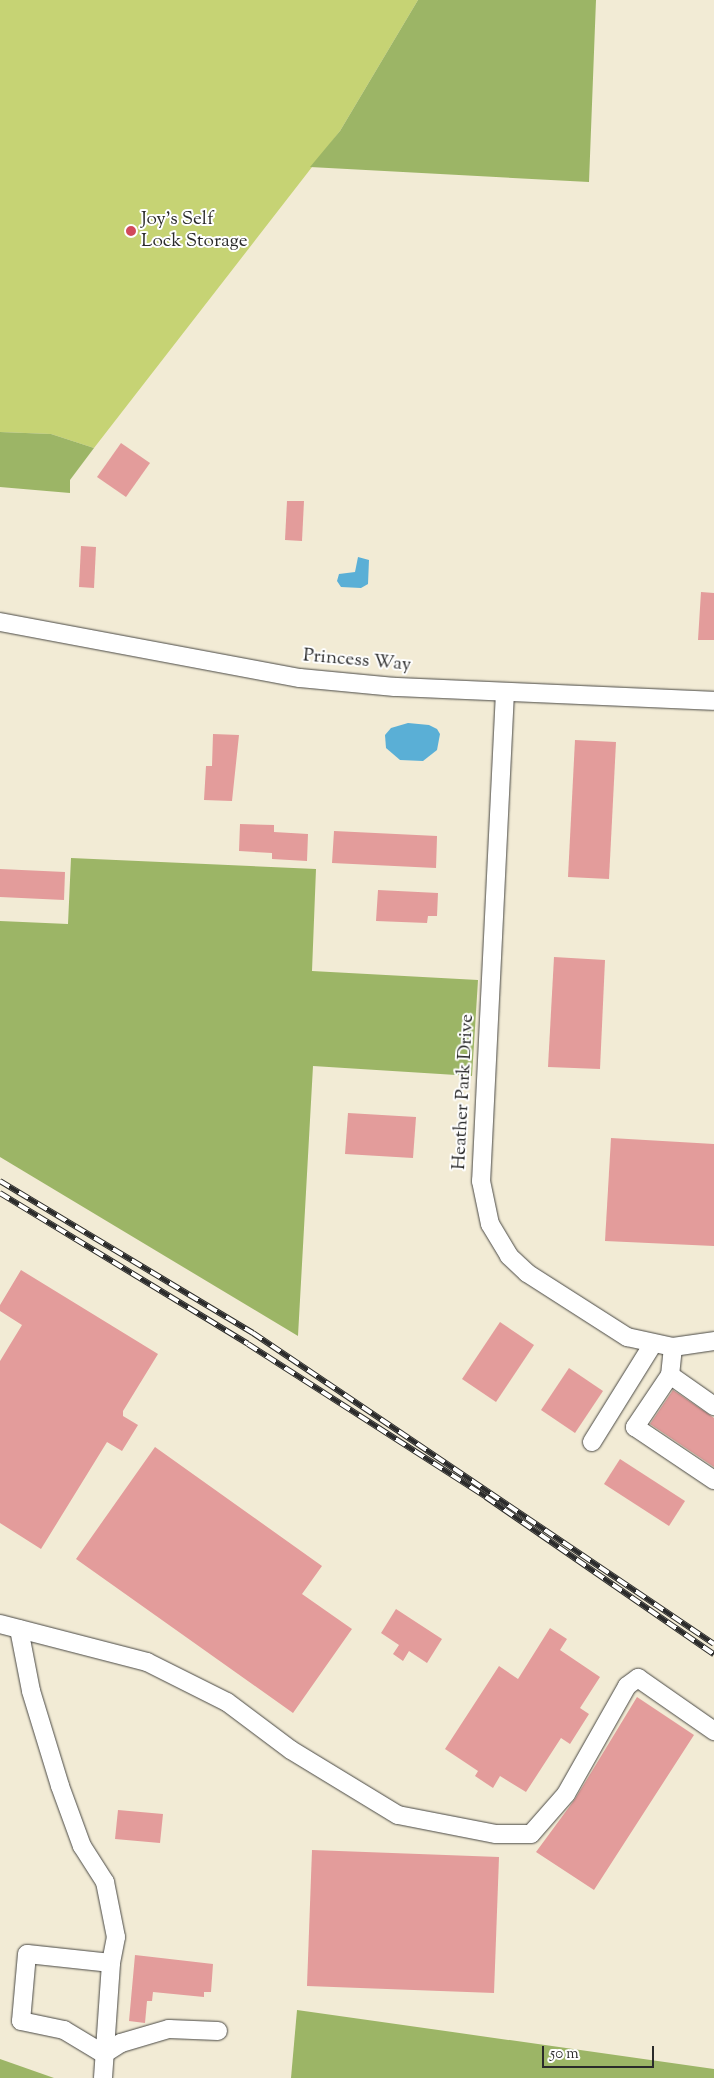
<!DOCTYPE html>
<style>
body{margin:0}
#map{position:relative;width:714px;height:2078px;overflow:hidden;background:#f2ebd5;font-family:"Sorts Mill Goudy",serif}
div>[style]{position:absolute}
.green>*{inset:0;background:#c6d374}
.forest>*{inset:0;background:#9cb566}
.water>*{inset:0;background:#5aafd6}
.building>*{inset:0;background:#e39c9b}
.roads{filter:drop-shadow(0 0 1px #494844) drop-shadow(0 0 1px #494844)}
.minor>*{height:18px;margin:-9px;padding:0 9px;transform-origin:9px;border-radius:9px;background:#fff}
.rail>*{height:5.5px;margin-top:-2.75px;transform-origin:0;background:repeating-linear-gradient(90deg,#fff 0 11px,#2b2b2b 0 22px);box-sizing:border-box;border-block:1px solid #2b2b2b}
.dots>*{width:14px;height:14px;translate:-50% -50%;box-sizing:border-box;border:2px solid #fff;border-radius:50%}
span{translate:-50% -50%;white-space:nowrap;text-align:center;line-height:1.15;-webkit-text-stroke:4px #fff;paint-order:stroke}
.poi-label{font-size:19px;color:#2b2b2b}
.left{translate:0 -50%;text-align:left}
.street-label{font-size:19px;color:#2b2b2b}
.scale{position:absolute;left:542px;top:2046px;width:112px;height:22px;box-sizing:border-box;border:2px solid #2b2b2b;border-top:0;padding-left:6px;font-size:15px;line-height:18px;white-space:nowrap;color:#2b2b2b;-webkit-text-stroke:4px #fff;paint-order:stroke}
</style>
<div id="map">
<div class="green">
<div style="clip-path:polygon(0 0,418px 0,340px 131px,94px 448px,51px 434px,0 432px)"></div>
</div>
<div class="forest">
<div style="clip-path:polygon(418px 0,596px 0,589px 182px,310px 167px,340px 131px)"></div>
<div style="clip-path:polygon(0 432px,51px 434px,94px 448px,70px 480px,70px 493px,0 487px)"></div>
<div style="clip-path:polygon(71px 858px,316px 869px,312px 971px,478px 980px,472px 1076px,313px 1066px,298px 1336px,0 1157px,0 921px,68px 924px)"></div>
<div style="clip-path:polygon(297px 2010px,714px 2069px,714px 2078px,291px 2078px)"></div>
<div style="clip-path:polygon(0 2059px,54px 2078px,0 2078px)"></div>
</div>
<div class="water">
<div style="clip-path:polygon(358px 557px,369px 560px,368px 584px,361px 588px,341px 587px,337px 581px,339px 574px,355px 572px)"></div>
<div style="clip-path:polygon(408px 723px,429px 725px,437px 729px,440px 734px,437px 750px,423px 761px,400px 760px,386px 748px,385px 735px,391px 728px)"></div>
</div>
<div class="building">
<div style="clip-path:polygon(121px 443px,150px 463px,126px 497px,97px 477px)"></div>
<div style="clip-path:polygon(287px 501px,304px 501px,302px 541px,285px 540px)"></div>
<div style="clip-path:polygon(81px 546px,96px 547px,94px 588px,79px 587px)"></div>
<div style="clip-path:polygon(701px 592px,714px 593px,714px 640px,698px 640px)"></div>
<div style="clip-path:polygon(213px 734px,239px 735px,232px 801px,204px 800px,206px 766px,212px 766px)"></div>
<div style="clip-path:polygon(575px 740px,616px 742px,609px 879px,568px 877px)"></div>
<div style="clip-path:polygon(240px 824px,274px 825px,274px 832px,308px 834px,307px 861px,272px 859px,272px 853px,239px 851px)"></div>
<div style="clip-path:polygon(334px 831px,437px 836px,436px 868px,332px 863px)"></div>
<div style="clip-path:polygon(0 869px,65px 872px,64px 900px,0 897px)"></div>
<div style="clip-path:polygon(378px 890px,438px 893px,437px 916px,428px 916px,427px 923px,376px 921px)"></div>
<div style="clip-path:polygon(554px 957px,605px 960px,600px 1069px,548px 1067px)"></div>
<div style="clip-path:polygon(348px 1113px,416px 1117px,413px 1158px,345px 1154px)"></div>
<div style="clip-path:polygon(611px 1138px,714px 1144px,714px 1246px,605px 1241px)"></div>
<div style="clip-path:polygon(21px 1270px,158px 1354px,123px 1411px,123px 1416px,138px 1425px,122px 1451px,107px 1442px,41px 1549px,0 1523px,0 1361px,22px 1325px,0 1311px,0 1305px)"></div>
<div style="clip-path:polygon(500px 1322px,534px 1345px,496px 1402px,462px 1379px)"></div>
<div style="clip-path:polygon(569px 1368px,603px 1391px,575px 1433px,541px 1410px)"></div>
<div style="clip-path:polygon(673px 1390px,714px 1418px,714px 1467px,650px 1424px)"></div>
<div style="clip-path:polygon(155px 1447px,322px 1566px,302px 1594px,352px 1629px,293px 1713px,76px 1559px)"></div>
<div style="clip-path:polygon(620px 1459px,685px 1501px,669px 1526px,604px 1484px)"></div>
<div style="clip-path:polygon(396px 1609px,442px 1639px,427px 1663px,409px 1651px,403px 1661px,393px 1654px,399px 1645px,381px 1633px)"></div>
<div style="clip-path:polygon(550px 1628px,567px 1639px,560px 1650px,600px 1677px,580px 1708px,589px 1714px,570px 1744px,561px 1738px,526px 1792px,500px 1776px,493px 1788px,475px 1776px,478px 1771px,445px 1749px,499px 1666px,518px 1679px)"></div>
<div style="clip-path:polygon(637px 1697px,694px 1735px,594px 1890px,536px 1852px,575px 1799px)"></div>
<div style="clip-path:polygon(118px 1810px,163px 1814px,160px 1843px,115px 1839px)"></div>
<div style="clip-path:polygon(312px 1850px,499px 1857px,494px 1993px,307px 1986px)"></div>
<div style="clip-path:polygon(135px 1955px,213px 1964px,211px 1992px,204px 1992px,204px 1997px,153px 1992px,152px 2001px,147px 2001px,145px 2023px,129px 2021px)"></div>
</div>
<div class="roads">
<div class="minor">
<div style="left:0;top:622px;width:305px;rotate:10.6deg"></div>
<div style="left:300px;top:678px;width:95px;rotate:5.4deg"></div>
<div style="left:395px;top:687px;width:319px;rotate:2.5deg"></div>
<div style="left:505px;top:692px;width:490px;rotate:92.8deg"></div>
<div style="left:481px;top:1181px;width:44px;rotate:78.2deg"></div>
<div style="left:490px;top:1224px;width:37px;rotate:59deg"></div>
<div style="left:509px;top:1256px;width:25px;rotate:43deg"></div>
<div style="left:527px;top:1273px;width:119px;rotate:32.6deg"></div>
<div style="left:627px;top:1337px;width:47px;rotate:12.3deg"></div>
<div style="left:673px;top:1347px;width:41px;rotate:-8.3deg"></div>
<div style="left:673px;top:1347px;width:28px;rotate:96deg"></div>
<div style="left:670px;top:1375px;width:63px;rotate:123.9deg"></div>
<div style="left:635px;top:1427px;width:95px;rotate:33.9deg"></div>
<div style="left:670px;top:1375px;width:54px;rotate:35.2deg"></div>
<div style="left:592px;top:1442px;width:115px;rotate:-58.1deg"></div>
<div style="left:0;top:1624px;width:152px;rotate:14.5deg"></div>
<div style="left:147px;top:1662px;width:89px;rotate:26.6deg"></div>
<div style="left:227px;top:1702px;width:80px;rotate:36.9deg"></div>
<div style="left:291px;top:1750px;width:125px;rotate:31.3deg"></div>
<div style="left:398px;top:1815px;width:100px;rotate:11deg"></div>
<div style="left:496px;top:1834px;width:35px"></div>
<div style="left:531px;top:1834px;width:53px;rotate:-48.8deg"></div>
<div style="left:566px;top:1794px;width:124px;rotate:-60.5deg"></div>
<div style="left:627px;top:1686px;width:14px;rotate:-36deg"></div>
<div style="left:638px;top:1678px;width:93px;rotate:34.9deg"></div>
<div style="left:19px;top:1629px;width:63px;rotate:79deg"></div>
<div style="left:31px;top:1691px;width:99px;rotate:73deg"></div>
<div style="left:60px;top:1786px;width:64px;rotate:69.9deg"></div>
<div style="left:82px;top:1846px;width:43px;rotate:57.4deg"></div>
<div style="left:105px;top:1882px;width:56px;rotate:78.7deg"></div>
<div style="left:116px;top:1937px;width:26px;rotate:101deg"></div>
<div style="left:104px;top:2054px;width:20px;rotate:-33deg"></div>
<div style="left:121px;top:2043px;width:50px;rotate:-16.3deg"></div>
<div style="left:169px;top:2029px;width:49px;rotate:2.3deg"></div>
<div style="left:103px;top:2078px;width:115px;rotate:-86deg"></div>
<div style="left:111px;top:1963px;width:84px;rotate:-173.9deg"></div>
<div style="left:27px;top:1954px;width:67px;rotate:95.1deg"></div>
<div style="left:21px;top:2021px;width:44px;rotate:11.8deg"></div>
<div style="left:64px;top:2030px;width:47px;rotate:31deg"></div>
</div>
</div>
<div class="rail">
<div style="left:0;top:1181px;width:295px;rotate:31deg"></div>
<div style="left:253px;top:1333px;width:556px;rotate:34deg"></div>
<div style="left:0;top:1193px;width:290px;rotate:31.3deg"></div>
<div style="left:248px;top:1344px;width:283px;rotate:32.7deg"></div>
<div style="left:486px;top:1497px;width:277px;rotate:34.6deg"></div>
</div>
<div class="dots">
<div style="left:131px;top:231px;background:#d1495b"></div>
</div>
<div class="poi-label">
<span class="left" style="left:141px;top:231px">Joy's Self<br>Lock Storage</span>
</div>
<div class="street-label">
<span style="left:357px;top:661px;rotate:5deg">Princess Way</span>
<span style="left:464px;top:1092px;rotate:-87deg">Heather Park Drive</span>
</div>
<div class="scale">50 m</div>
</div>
